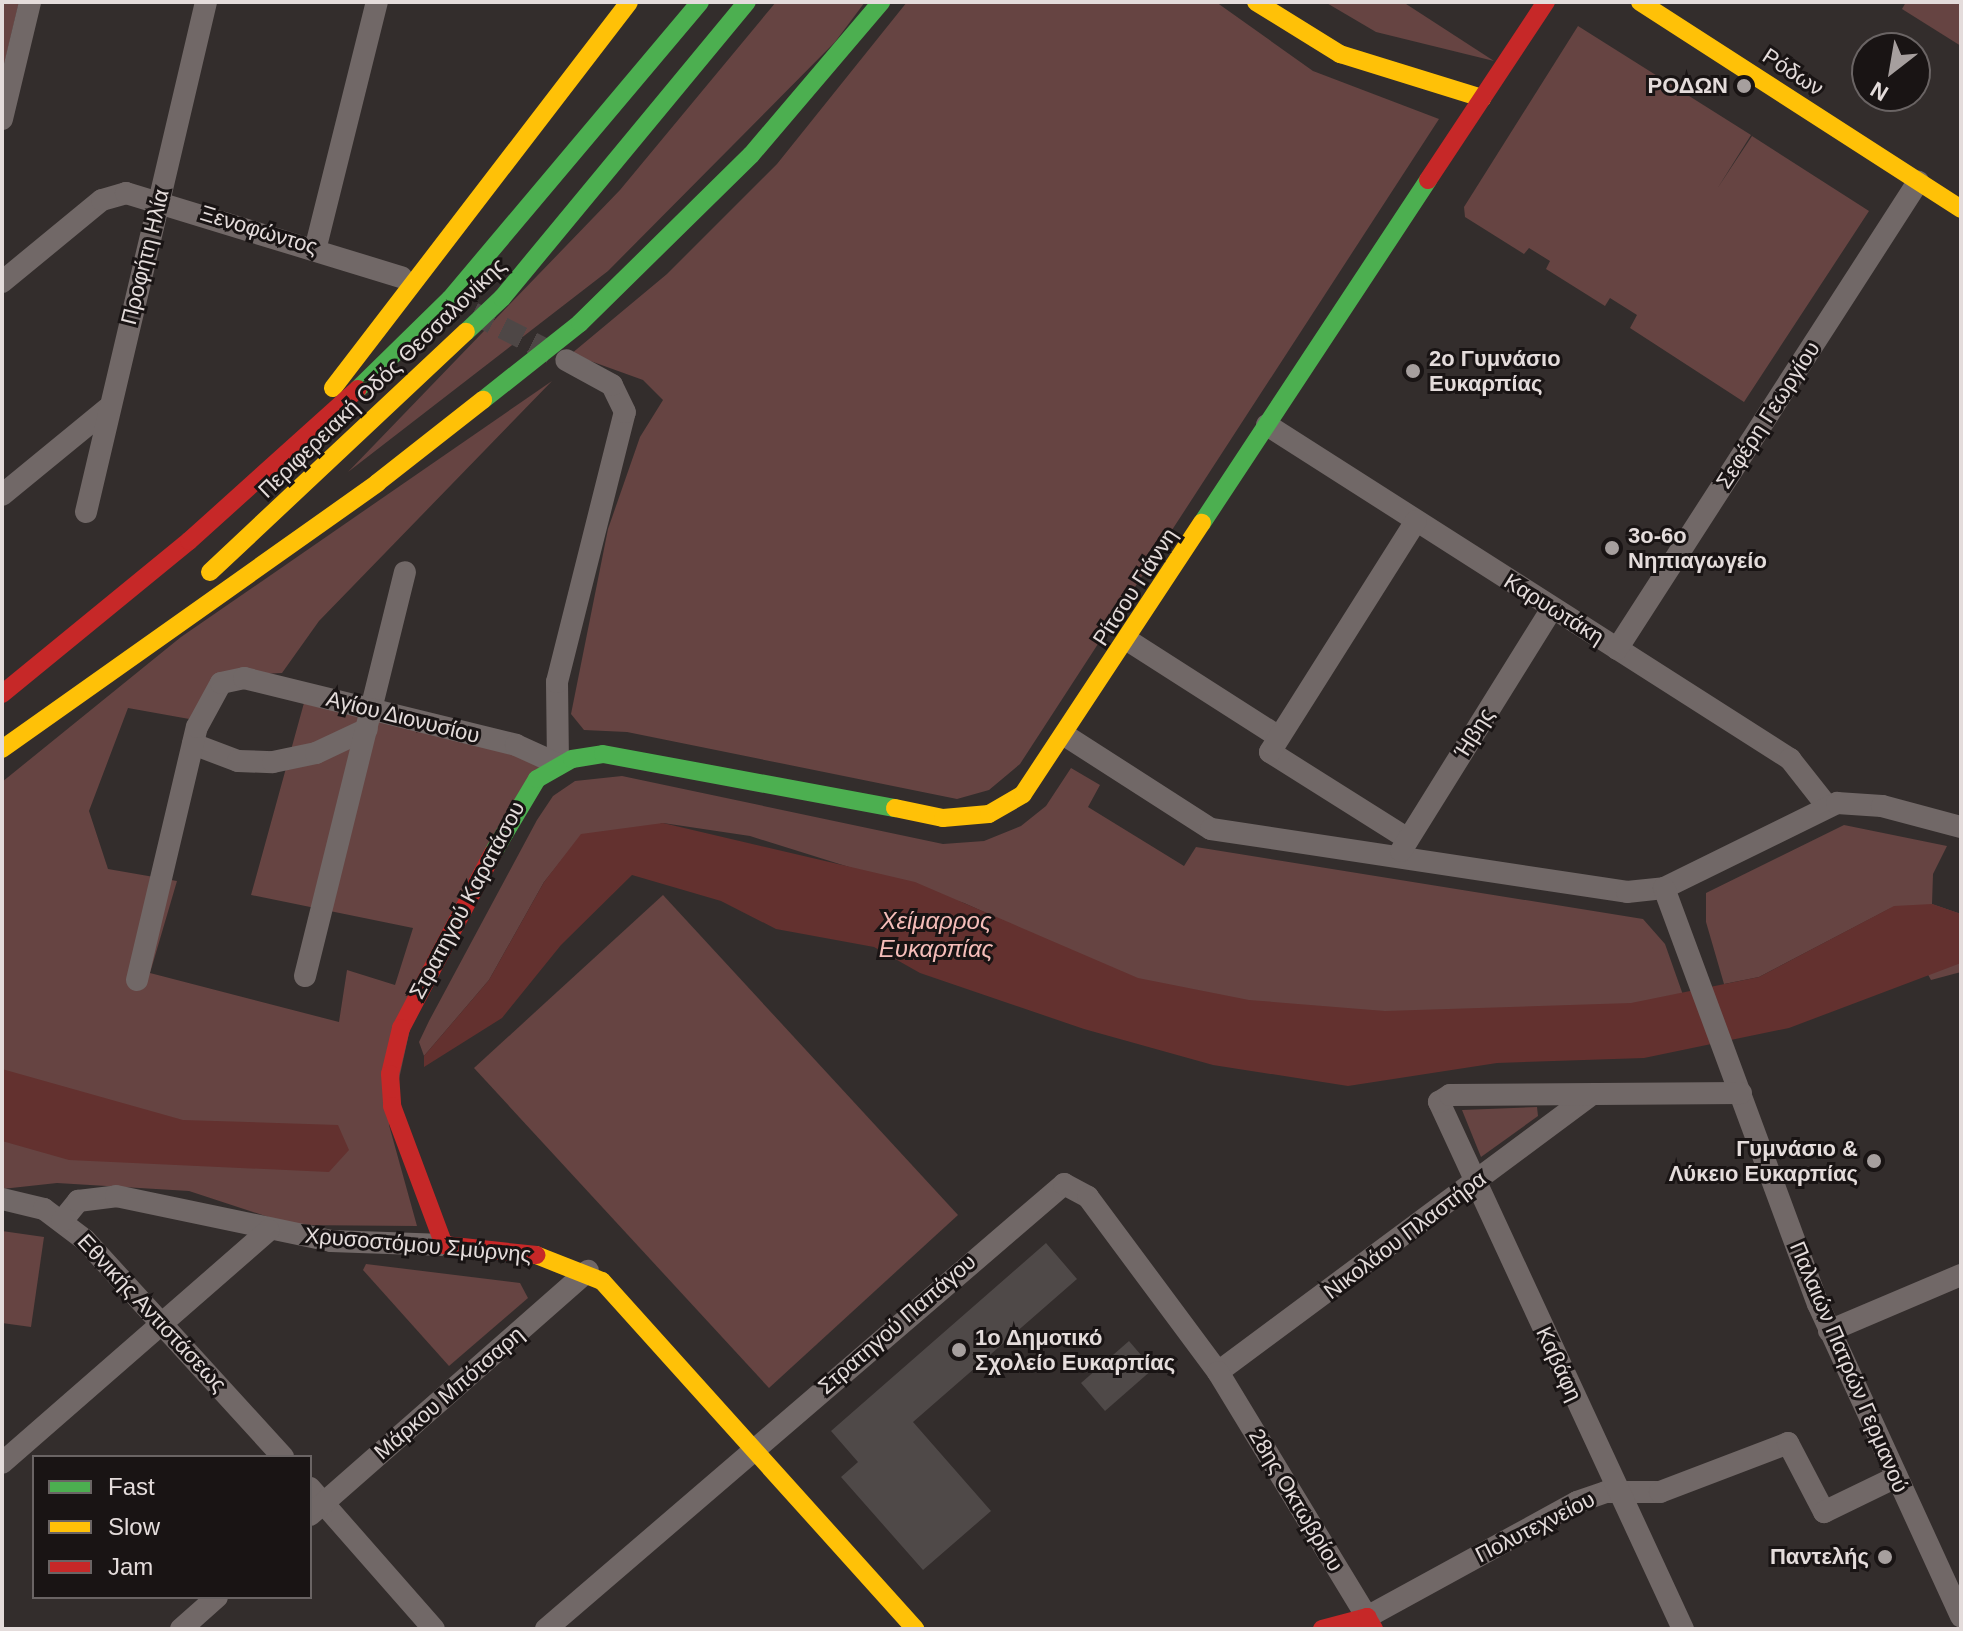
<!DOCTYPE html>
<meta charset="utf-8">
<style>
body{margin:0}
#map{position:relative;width:1963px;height:1631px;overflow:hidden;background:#332d2c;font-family:Helvetica,sans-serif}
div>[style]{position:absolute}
.green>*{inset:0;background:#664442}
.water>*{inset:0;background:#63312f}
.building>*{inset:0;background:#4f4948}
.street-tunnel>*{height:22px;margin-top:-11px;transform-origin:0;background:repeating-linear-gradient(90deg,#4e4746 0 22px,transparent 0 33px)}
.street>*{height:22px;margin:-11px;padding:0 11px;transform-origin:11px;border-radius:11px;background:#716867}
.fast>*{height:18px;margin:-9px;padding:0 9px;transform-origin:9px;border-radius:9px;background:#4caf50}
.slow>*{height:18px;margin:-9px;padding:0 9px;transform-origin:9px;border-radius:9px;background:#ffc107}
.jam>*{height:18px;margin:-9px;padding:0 9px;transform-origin:9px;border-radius:9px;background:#c62828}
.dots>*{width:22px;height:22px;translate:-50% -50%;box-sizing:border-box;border:4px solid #191414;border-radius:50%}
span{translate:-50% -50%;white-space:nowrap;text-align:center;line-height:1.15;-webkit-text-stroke:6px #191414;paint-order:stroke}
.street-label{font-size:22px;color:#e4dcdb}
.poi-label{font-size:22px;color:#e4dcdb;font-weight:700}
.right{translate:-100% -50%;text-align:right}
.left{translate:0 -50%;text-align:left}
.water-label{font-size:24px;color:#f5bdb9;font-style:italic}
.frame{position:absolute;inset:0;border:4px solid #e4dcdb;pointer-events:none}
.legend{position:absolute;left:32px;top:1455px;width:280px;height:144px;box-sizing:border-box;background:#191414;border:2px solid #6a6464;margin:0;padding:10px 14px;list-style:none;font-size:24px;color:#e4dcdb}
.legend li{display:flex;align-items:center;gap:16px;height:40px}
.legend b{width:40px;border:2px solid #6a6464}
.north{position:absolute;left:1851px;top:32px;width:80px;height:80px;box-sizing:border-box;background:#191414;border:2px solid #6a6464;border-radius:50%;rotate:211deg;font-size:22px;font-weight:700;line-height:32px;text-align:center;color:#e4dcdb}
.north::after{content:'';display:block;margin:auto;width:28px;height:36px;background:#a69f9e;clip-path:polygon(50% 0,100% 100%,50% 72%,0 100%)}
</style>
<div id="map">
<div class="green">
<div style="clip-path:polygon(2px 2px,19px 2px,3px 69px,2px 67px)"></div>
<div style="clip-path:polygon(776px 2px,865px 2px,835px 42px,608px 271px,348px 472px,620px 190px)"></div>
<div style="clip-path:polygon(907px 2px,1216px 2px,1313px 71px,1439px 119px,1020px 764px,989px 790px,957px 799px,627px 732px,584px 730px,571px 714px,608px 529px,640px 437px,663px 400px,643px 380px,571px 354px,667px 274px,777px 164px)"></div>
<div style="clip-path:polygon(1325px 2px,1403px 2px,1494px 61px,1376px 32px)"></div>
<div style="clip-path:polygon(1906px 2px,1961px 2px,1961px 46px,1902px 9px)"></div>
<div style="clip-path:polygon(1578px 26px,1751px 135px,1717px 189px,1752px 136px,1869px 211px,1744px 402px,1630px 328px,1637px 315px,1610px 298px,1605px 306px,1546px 269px,1550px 261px,1529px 248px,1524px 254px,1465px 217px,1464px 207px)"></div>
<div style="clip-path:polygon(552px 381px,319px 621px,282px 673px,241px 675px,206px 722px,128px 708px,89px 811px,108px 869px,177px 881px,150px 973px,339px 1022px,347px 970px,395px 985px,413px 928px,251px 895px,307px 692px,542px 763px,415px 1006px,389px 1125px,417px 1226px,293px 1225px,189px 1191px,57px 1183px,2px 1189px,2px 782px,181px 637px)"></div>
<div style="clip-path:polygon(1071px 768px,1100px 785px,1088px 807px,1184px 866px,1196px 847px,1643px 919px,1665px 944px,1694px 1026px,1258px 1035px,964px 903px,750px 836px,663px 823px,569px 851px,544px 882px,489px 980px,424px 1056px,419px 1042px,429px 1021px,537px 820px,553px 796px,575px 781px,622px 776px,943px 844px,984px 841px,1021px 826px,1046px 806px)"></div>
<div style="clip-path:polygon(1844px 825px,1947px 846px,1933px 874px,1932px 904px,1961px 914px,1961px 972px,1931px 980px,1891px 908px,1759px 977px,1724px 984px,1706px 922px,1706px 893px)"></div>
<div style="clip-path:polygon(663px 895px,958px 1215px,769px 1388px,474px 1068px)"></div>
<div style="clip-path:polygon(1537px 1107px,1538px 1116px,1481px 1157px,1462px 1110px)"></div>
<div style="clip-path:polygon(2px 1231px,44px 1237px,31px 1327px,2px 1323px)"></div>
<div style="clip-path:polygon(366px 1264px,520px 1283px,528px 1298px,449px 1366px,363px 1270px)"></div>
</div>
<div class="water">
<div style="clip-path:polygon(663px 823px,915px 882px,1138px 978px,1249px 1000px,1385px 1011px,1631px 1003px,1759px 977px,1894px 906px,1932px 904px,1961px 914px,1961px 963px,1789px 1028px,1644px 1058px,1497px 1063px,1348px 1086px,1213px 1065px,1084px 1029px,920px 973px,874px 947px,776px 929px,721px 901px,632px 875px,561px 945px,502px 1018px,424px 1067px,424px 1056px,489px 980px,544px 882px,581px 834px)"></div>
<div style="clip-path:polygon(2px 1069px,183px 1120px,338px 1125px,349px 1150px,329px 1172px,69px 1160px,2px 1141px)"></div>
</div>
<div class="building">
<div style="clip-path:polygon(1046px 1243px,1077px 1279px,913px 1422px,991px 1511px,923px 1570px,841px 1477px,858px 1462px,831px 1431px)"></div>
<div style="clip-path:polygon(1129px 1341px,1153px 1369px,1105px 1411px,1081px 1383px)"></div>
</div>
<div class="street-tunnel">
<div style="left:473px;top:313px;width:91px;rotate:26.8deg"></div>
</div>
<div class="street">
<div style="left:2px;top:119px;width:120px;rotate:-76.5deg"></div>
<div style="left:316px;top:246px;width:252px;rotate:-76deg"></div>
<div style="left:2px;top:282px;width:129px;rotate:-39.4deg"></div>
<div style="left:102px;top:200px;width:25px;rotate:-16deg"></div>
<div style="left:126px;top:193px;width:288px;rotate:17deg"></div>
<div style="left:1267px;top:425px;width:621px;rotate:32.56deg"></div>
<div style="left:1790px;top:759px;width:60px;rotate:51.8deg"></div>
<div style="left:2px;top:495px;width:136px;rotate:-39.3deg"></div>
<div style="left:86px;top:512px;width:524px;rotate:-76.76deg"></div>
<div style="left:1129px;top:641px;width:178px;rotate:32.6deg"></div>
<div style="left:1617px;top:649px;width:556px;rotate:-57.2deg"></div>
<div style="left:1066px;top:736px;width:172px;rotate:32.7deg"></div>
<div style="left:1211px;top:829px;width:421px;rotate:8.6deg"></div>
<div style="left:1627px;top:892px;width:37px;rotate:-6deg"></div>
<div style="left:1664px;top:888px;width:193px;rotate:-26.2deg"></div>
<div style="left:1837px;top:803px;width:45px;rotate:3.8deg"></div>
<div style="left:1882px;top:806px;width:82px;rotate:14.9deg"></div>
<div style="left:193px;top:744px;width:48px;rotate:20.7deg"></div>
<div style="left:238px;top:761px;width:35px;rotate:2deg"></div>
<div style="left:273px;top:762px;width:44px;rotate:-11.8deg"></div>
<div style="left:316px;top:753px;width:56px;rotate:-25.2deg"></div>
<div style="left:558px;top:764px;width:82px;rotate:-90.7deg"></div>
<div style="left:557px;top:682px;width:278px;rotate:-75.9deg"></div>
<div style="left:625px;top:412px;width:30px;rotate:-116deg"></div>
<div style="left:612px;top:385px;width:52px;rotate:-151.5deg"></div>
<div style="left:1408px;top:839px;width:163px;rotate:-147.8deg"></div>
<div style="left:1270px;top:752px;width:273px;rotate:-57.7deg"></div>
<div style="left:1401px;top:851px;width:286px;rotate:-58.1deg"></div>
<div style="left:1664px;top:888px;width:444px;rotate:69.7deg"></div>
<div style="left:1818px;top:1304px;width:344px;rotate:65.4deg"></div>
<div style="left:305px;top:976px;width:416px;rotate:-76.1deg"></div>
<div style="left:137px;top:980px;width:260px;rotate:-76.7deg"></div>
<div style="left:197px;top:727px;width:50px;rotate:-61.4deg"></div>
<div style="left:221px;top:683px;width:24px;rotate:-12deg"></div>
<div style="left:244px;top:678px;width:280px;rotate:13.8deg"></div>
<div style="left:516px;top:745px;width:46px;rotate:24.3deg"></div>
<div style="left:2px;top:1199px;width:43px;rotate:13.4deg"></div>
<div style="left:44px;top:1209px;width:51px;rotate:37.1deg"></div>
<div style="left:85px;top:1240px;width:294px;rotate:47.6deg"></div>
<div style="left:62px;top:1221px;width:26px;rotate:-51deg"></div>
<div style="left:78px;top:1201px;width:38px;rotate:-7deg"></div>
<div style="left:116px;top:1196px;width:220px;rotate:11.8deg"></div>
<div style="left:331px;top:1241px;width:113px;rotate:2deg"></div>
<div style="left:1829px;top:1331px;width:143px;rotate:-23deg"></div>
<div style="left:1218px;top:1372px;width:463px;rotate:-36.6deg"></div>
<div style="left:2px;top:1463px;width:354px;rotate:-41.1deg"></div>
<div style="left:310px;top:1488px;width:188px;rotate:48.7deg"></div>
<div style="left:310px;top:1515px;width:370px;rotate:-41.3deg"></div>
<div style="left:181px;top:1629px;width:48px;rotate:-41.6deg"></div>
<div style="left:546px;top:1629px;width:683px;rotate:-40.66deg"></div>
<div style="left:1064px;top:1184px;width:27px;rotate:28deg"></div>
<div style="left:1088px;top:1197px;width:218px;rotate:53.4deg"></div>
<div style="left:1218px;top:1372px;width:287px;rotate:58.7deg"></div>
<div style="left:1367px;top:1617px;width:239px;rotate:-28.7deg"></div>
<div style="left:1577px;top:1502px;width:31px;rotate:-19deg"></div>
<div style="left:1606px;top:1492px;width:54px"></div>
<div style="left:1660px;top:1492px;width:137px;rotate:-20.9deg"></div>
<div style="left:1788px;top:1443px;width:78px;rotate:62.4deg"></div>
<div style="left:1824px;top:1512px;width:80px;rotate:-25.9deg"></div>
<div style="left:1683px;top:1629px;width:581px;rotate:-114.84deg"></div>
<div style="left:1439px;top:1102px;width:13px;rotate:-32deg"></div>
<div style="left:1450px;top:1095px;width:291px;rotate:-0.4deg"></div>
</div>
<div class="fast">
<div style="left:466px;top:332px;width:50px;rotate:-43.4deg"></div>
<div style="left:502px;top:298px;width:384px;rotate:-50.4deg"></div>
<div style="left:358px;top:389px;width:129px;rotate:-44.4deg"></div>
<div style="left:450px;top:299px;width:388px;rotate:-49.9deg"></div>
<div style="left:483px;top:400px;width:124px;rotate:-38.4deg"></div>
<div style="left:580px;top:323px;width:240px;rotate:-44.5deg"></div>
<div style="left:751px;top:155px;width:201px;rotate:-49.6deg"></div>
<div style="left:1202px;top:523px;width:411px;rotate:-56.6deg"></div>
<div style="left:493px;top:853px;width:86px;rotate:-59.3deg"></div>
<div style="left:537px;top:779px;width:40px;rotate:-29.7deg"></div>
<div style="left:572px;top:759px;width:31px;rotate:-9deg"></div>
<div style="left:603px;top:754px;width:297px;rotate:10.5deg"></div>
</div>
<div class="slow">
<div style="left:1256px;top:2px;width:99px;rotate:31.8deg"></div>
<div style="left:1340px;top:54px;width:149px;rotate:17.2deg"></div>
<div style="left:1640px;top:2px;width:382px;rotate:32.8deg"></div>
<div style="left:333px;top:388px;width:486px;rotate:-52.5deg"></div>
<div style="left:210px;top:572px;width:351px;rotate:-43.2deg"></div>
<div style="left:2px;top:749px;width:460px;rotate:-35.3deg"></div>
<div style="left:377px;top:483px;width:135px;rotate:-38.1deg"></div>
<div style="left:895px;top:808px;width:49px;rotate:11.8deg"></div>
<div style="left:943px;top:818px;width:46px;rotate:-5deg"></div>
<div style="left:989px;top:814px;width:39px;rotate:-30deg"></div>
<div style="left:1023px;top:794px;width:325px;rotate:-56.6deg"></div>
<div style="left:536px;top:1255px;width:71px;rotate:21.5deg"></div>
<div style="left:602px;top:1281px;width:468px;rotate:48deg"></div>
</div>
<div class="jam">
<div style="left:1428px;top:180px;width:214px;rotate:-56.5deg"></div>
<div style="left:2px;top:694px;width:242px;rotate:-39.3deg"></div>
<div style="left:189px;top:541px;width:227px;rotate:-42deg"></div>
<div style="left:493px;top:853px;width:198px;rotate:117.7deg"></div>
<div style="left:401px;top:1028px;width:47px;rotate:103.4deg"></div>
<div style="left:390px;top:1074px;width:32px;rotate:86deg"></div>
<div style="left:392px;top:1106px;width:148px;rotate:69.5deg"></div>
<div style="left:444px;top:1245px;width:93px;rotate:6.2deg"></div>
<div style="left:1322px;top:1629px;width:47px;rotate:-14.9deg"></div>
<div style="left:1367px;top:1617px;width:14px;rotate:60deg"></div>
</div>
<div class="dots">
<div style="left:1744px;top:86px;background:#a69f9e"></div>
<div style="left:1413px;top:371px;background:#a69f9e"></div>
<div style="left:1612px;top:548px;background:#a69f9e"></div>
<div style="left:1874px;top:1161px;background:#a69f9e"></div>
<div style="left:959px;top:1350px;background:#a69f9e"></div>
<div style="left:1885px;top:1557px;background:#a69f9e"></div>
</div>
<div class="street-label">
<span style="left:1793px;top:72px;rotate:33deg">Ρόδων</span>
<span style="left:259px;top:230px;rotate:17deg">Ξενοφώντος</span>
<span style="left:145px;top:257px;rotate:-76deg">Προφήτη Ηλία</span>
<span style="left:382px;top:378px;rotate:-44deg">Περιφερειακή Οδός Θεσσαλονίκης</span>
<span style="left:1768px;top:415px;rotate:-57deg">Σεφέρη Γεωργίου</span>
<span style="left:1135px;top:587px;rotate:-57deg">Ρίτσου Γιάννη</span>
<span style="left:1554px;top:609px;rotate:32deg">Καρυωτάκη</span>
<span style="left:403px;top:717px;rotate:14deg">Αγίου Διονυσίου</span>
<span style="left:1474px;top:733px;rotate:-58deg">Ήβης</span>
<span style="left:467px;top:900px;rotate:-62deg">Στρατηγού Καρατάσου</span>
<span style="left:1405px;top:1235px;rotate:-37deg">Νικολάου Πλαστήρα</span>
<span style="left:418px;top:1245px;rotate:5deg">Χρυσοστόμου Σμύρνης</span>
<span style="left:152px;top:1313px;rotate:47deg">Εθνικής Αντιστάσεως</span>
<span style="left:897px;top:1324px;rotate:-41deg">Στρατηγού Παπάγου</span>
<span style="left:1559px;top:1364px;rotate:65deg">Καβάφη</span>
<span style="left:1849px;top:1367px;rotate:67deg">Παλαιών Πατρών Γερμανού</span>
<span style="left:449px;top:1393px;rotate:-41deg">Μάρκου Μπότσαρη</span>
<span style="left:1296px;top:1500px;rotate:59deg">28ης Οκτωβρίου</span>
<span style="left:1535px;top:1527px;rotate:-27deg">Πολυτεχνείου</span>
</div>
<div class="poi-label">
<span class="right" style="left:1728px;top:86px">ΡΟΔΩΝ</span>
<span class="left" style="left:1429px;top:371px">2ο Γυμνάσιο<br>Ευκαρπίας</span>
<span class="left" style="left:1628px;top:548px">3ο-6ο<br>Νηπιαγωγείο</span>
<span class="right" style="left:1858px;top:1161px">Γυμνάσιο &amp;<br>Λύκειο Ευκαρπίας</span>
<span class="left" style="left:975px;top:1350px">1ο Δημοτικό<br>Σχολείο Ευκαρπίας</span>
<span class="right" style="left:1869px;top:1557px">Παντελής</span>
</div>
<div class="water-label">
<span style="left:936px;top:935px">Χείμαρρος<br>Ευκαρπίας</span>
</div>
<div class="frame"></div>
<ul class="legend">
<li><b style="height:10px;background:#4caf50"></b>Fast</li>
<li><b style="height:10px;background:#ffc107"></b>Slow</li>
<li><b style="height:10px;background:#c62828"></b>Jam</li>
</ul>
<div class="north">N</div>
</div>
